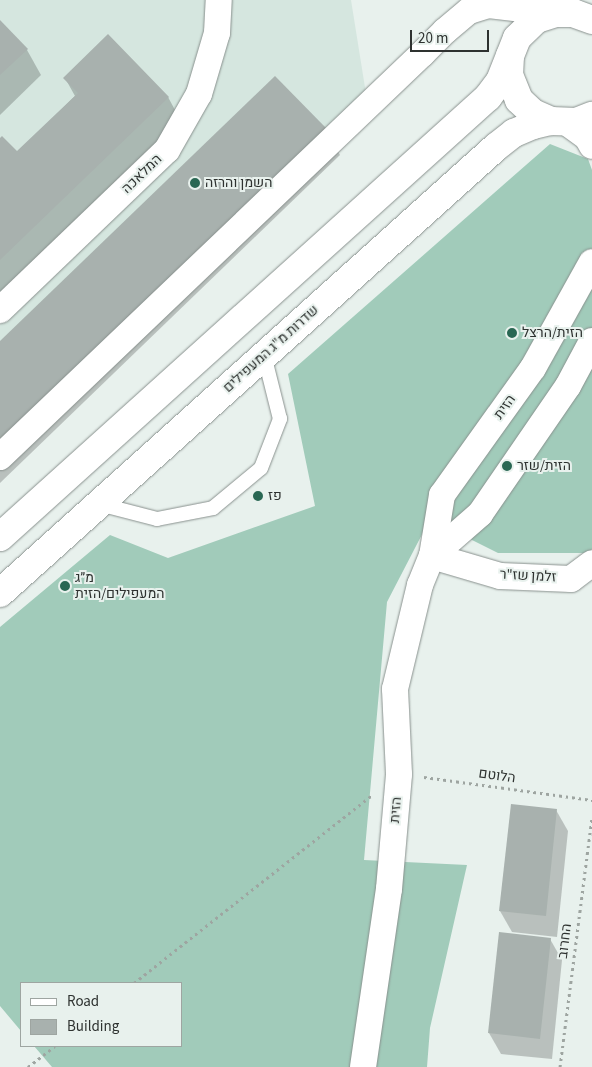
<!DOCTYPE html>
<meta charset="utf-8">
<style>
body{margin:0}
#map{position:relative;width:592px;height:1067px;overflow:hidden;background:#e8f1ed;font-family:"Source Sans 3",Heebo,sans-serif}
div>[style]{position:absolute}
.built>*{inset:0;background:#d5e6df}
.forest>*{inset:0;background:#a1cbba}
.shadow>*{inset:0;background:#0003}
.building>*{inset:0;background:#a8b1ae}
.path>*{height:3px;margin-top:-1.5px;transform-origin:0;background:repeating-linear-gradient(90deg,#9ea5a1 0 2.5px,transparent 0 6.5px)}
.roads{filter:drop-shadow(0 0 1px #89918e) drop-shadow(0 0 1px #89918e)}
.lane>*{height:14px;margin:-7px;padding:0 7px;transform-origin:7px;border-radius:7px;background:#fff}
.street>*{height:26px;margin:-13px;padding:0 13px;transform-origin:13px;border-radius:13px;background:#fff}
.secondary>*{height:28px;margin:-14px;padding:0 14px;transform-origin:14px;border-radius:14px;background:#fff}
.dots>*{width:14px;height:14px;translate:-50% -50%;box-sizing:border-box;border:2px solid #e8f1ed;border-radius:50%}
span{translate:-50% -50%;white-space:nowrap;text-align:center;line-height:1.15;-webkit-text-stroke:4px #e8f1ed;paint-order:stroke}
.street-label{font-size:14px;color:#2e3230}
.poi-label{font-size:14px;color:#2e3230}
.left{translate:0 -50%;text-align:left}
.legend{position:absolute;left:20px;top:982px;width:162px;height:65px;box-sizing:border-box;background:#e8f1ed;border:1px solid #9ea5a1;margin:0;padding:6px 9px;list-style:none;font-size:15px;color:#2e3230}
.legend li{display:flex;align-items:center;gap:10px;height:25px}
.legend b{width:25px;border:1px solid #9ea5a1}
.scale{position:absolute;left:410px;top:30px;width:79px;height:22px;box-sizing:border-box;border:2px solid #2e3230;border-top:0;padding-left:6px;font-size:15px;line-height:18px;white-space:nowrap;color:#2e3230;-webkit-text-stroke:4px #e8f1ed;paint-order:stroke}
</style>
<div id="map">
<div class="built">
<div style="clip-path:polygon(0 0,351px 0,367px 100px,0 447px)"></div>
</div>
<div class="forest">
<div style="clip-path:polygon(550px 144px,588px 159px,592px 170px,592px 549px,589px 553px,498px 553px,430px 519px,387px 602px,364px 860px,467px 865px,430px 1028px,427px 1067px,52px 1067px,34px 1046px,181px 1046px,181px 983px,21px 983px,21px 1031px,0 1006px,0 627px,110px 535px,168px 558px,315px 506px,288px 374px)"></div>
</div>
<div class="shadow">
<div style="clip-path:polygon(0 22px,27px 50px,41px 75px,0 115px)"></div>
<div style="clip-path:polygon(65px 78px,168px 97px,182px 123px,0 299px,0 140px,17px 153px,75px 96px)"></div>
<div style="clip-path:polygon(325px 129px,340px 155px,0 483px,0 343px)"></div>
<div style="clip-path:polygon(556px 810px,568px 831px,557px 937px,512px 932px,500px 911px)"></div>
<div style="clip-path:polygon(550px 939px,562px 960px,552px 1059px,501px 1054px,489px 1033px)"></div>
</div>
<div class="building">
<div style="clip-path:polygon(0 20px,28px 49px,0 75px)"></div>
<div style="clip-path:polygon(108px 34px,169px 97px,0 260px,0 138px,2px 136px,17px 151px,78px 93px,63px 78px)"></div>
<div style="clip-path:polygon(275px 76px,326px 128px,0 444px,0 341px)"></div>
<div style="clip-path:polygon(511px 804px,557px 809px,546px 916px,499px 911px)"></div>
<div style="clip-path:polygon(499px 932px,551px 938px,540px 1039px,488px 1033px)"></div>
</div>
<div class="path">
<div style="left:424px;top:777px;width:170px;rotate:7.8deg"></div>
<div style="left:134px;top:983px;width:302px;rotate:-38.3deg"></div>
<div style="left:28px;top:1067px;width:34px;rotate:-38deg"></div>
<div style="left:560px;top:1067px;width:252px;rotate:-82.7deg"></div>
</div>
<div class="roads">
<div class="lane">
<div style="left:99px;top:504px;width:60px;rotate:14.5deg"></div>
<div style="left:157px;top:519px;width:57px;rotate:-11.1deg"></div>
<div style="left:213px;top:508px;width:62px;rotate:-39.8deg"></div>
<div style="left:261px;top:468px;width:53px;rotate:-68.8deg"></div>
<div style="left:280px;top:419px;width:66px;rotate:-104deg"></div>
</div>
<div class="street">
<div style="left:566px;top:122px;width:26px;rotate:36deg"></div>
<div style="left:587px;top:137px;width:10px;rotate:61deg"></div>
<div style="left:0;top:310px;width:231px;rotate:-43.8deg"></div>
<div style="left:167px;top:150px;width:64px;rotate:-60.3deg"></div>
<div style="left:199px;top:94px;width:64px;rotate:-73.6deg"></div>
<div style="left:217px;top:33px;width:33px;rotate:-87deg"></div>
<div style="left:0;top:457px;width:584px;rotate:-43.68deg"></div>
<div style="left:422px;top:54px;width:33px;rotate:-45deg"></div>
<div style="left:445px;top:31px;width:31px;rotate:-40deg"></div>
<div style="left:469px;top:11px;width:21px;rotate:-17deg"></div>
<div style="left:489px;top:5px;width:66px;rotate:6.9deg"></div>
<div style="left:432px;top:556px;width:64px;rotate:-41.2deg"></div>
<div style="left:480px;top:514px;width:155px;rotate:-55.5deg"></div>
<div style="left:568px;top:386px;width:51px;rotate:-61.9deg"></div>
<div style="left:432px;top:556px;width:71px;rotate:16.4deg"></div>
<div style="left:500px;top:576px;width:71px;rotate:2.4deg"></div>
<div style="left:571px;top:579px;width:26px;rotate:-37deg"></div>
<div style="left:363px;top:1067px;width:180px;rotate:-81.7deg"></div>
<div style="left:389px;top:889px;width:115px;rotate:-85deg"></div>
<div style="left:399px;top:774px;width:85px;rotate:-92.7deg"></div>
<div style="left:395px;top:689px;width:107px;rotate:-76.5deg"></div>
<div style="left:420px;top:585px;width:31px;rotate:-68deg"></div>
<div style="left:432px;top:556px;width:62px;rotate:-80.7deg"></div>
<div style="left:442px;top:495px;width:156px;rotate:-54.4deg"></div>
<div style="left:533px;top:368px;width:121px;rotate:-60.9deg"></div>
</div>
<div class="secondary">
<div style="left:510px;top:56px;width:19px;rotate:93deg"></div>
<div style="left:509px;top:75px;width:27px;rotate:68deg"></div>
<div style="left:519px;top:100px;width:19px;rotate:43deg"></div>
<div style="left:533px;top:113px;width:20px;rotate:24deg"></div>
<div style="left:551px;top:121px;width:25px;rotate:2deg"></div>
<div style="left:576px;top:122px;width:17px;rotate:-21deg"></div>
<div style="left:0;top:537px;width:657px;rotate:-42.04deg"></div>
<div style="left:488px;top:97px;width:20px;rotate:-53deg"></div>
<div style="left:500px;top:81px;width:46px;rotate:-68.4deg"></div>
<div style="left:517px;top:38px;width:28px;rotate:-44deg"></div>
<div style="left:537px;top:19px;width:19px;rotate:-18deg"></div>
<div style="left:555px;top:13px;width:18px"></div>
<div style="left:573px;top:13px;width:20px;rotate:20deg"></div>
<div style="left:0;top:593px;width:667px;rotate:-41.96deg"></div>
<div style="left:496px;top:147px;width:23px;rotate:-38deg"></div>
<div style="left:514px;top:133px;width:21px;rotate:-23deg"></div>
<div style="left:533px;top:125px;width:18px;rotate:-13deg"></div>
</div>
</div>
<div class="dots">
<div style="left:195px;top:183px;background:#296753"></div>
<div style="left:512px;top:333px;background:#296753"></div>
<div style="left:507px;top:466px;background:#296753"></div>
<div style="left:258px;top:496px;background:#296753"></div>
<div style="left:65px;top:586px;background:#296753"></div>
</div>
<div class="street-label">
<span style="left:142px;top:174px;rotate:-44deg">המלאכה</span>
<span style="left:271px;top:349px;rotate:-42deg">שדרות מ"ג המעפילים</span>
<span style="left:505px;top:407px;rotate:-54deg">הזית</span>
<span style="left:528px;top:576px;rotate:3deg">זלמן שז"ר</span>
<span style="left:497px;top:776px;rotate:8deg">הלוטם</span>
<span style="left:396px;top:810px;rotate:-85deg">הזית</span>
<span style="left:565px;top:941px;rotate:-83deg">החרוב</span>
</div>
<div class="poi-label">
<span class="left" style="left:205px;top:183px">השמן והרזה</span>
<span class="left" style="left:522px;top:333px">הזית/הרצל</span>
<span class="left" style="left:517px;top:466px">הזית/שזר</span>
<span class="left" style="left:268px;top:496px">פז</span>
<span class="left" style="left:75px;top:586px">מ״ג<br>המעפילים/הזית</span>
</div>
<ul class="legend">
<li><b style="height:6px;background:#fff"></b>Road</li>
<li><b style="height:14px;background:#a8b1ae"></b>Building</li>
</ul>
<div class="scale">20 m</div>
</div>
